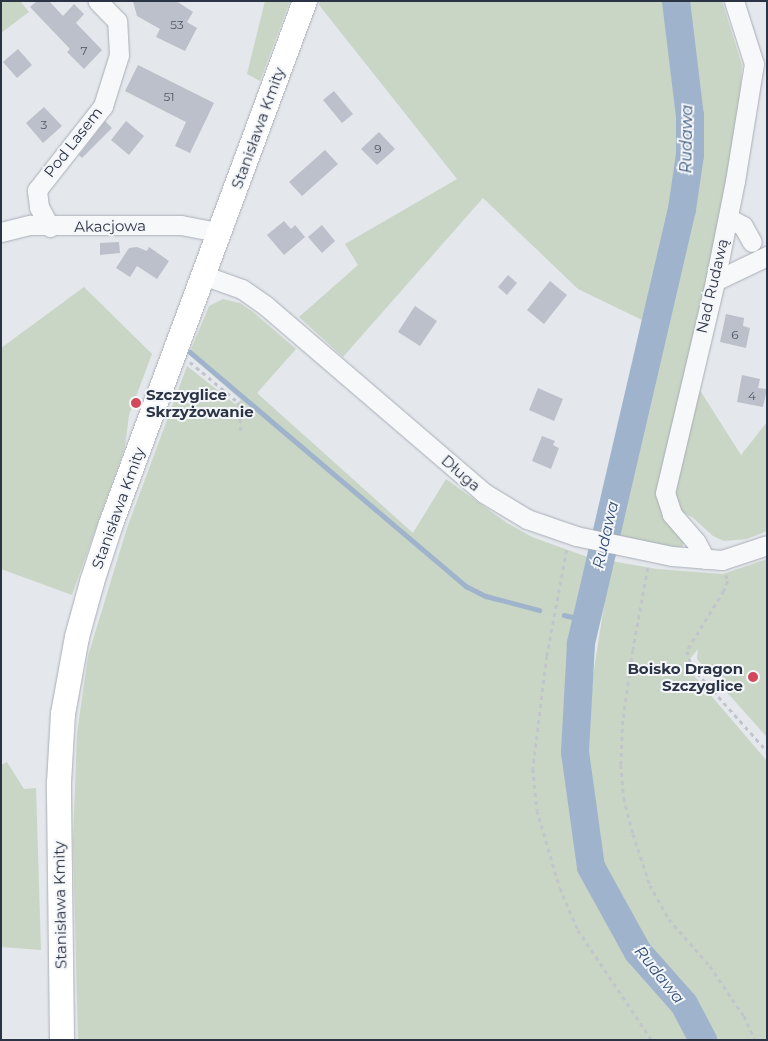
<!DOCTYPE html>
<meta charset="utf-8">
<style>
body{margin:0}
#map{position:relative;width:768px;height:1041px;overflow:hidden;background:#e4e7ec;font-family:Montserrat,sans-serif}
div>[style]{position:absolute}
.green>*{inset:0;background:#c9d6c5}
.stream>*{height:4.5px;margin:-2.25px;padding:0 2.25px;transform-origin:2.25px;border-radius:2.25px;background:#9fb4cc}
.river>*{height:28px;margin:-14px;padding:0 14px;transform-origin:14px;border-radius:14px;background:#9fb4cc}
.building>*{inset:0;background:#bbc0ca}
.path>*{height:2.5px;margin-top:-1.25px;transform-origin:0;background:repeating-linear-gradient(90deg,#c2c5cb 0 4px,transparent 0 8px)}
.roads{filter:drop-shadow(0 0 1px #a9aeb7) drop-shadow(0 0 1px #a9aeb7)}
.minor>*{height:19px;margin:-9.5px;padding:0 9.5px;transform-origin:9.5px;border-radius:9.5px;background:#f7f8fa}
.major>*{height:24px;margin:-12px;padding:0 12px;transform-origin:12px;border-radius:12px;background:#fff}
.dots>*{width:14px;height:14px;translate:-50% -50%;box-sizing:border-box;border:2px solid #f4f6f9;border-radius:50%}
span{translate:-50% -50%;white-space:nowrap;text-align:center;line-height:1.15;-webkit-text-stroke:4px #f4f6f9;paint-order:stroke}
.number-label{font-size:12px;color:#4f5766}
.number-label span{-webkit-text-stroke-width:0}
.street-label{font-size:15px;color:#2b3445}
.poi-label{font-size:15px;color:#2b3445;font-weight:700}
.left{translate:0 -50%;text-align:left}
.right{translate:-100% -50%;text-align:right}
.water-label{font-size:16px;color:#34527a;font-style:italic}
.frame{position:absolute;inset:0;border:2px solid #2b3445;pointer-events:none}
</style>
<div id="map">
<div class="green">
<div style="clip-path:polygon(1px 1px,20px 1px,29px 12px,1px 33px)"></div>
<div style="clip-path:polygon(265px 1px,290px 1px,260px 81px,247px 74px)"></div>
<div style="clip-path:polygon(320px 1px,722px 1px,742px 65px,739px 117px,725px 206px,661px 488px,685px 541px,681px 548px,672px 550px,597px 529px,642px 320px,578px 289px,483px 198px,343px 357px,299px 317px,358px 265px,345px 244px,457px 179px,319px 5px)"></div>
<div style="clip-path:polygon(84px 287px,152px 354px,129px 415px,125px 447px,72px 595px,1px 569px,1px 348px)"></div>
<div style="clip-path:polygon(223px 299px,240px 303px,253px 312px,296px 349px,257px 393px,413px 533px,446px 479px,507px 523px,532px 537px,593px 559px,576px 661px,567px 747px,570px 790px,585px 865px,598px 901px,616px 932px,676px 1007px,697px 1040px,78px 1040px,73px 843px,77px 733px,88px 656px,127px 528px,187px 366px,235px 404px,241px 400px,189px 354px,209px 306px)"></div>
<div style="clip-path:polygon(696px 384px,741px 455px,767px 422px,767px 531px,747px 539px,724px 541px,713px 536px,692px 517px,677px 510px,672px 486px)"></div>
<div style="clip-path:polygon(767px 559px,767px 737px,697px 659px,698px 649px,685px 665px,767px 761px,767px 1040px,717px 1040px,687px 996px,647px 950px,628px 919px,595px 849px,585px 790px,583px 739px,611px 561px,657px 569px,723px 574px)"></div>
<div style="clip-path:polygon(7px 762px,24px 789px,36px 788px,41px 950px,1px 947px,1px 765px)"></div>
</div>
<div class="stream">
<div style="left:190px;top:352px;width:362px;rotate:40.3deg"></div>
<div style="left:466px;top:586px;width:22px;rotate:27deg"></div>
<div style="left:486px;top:596px;width:55px;rotate:14.8deg"></div>
<div style="left:564px;top:615px;width:23px;rotate:13deg"></div>
</div>
<div class="river">
<div style="left:676px;top:1px;width:116px;rotate:83.1deg"></div>
<div style="left:690px;top:116px;width:39px;rotate:90deg"></div>
<div style="left:690px;top:155px;width:55px;rotate:98.4deg"></div>
<div style="left:682px;top:209px;width:447px;rotate:103.1deg"></div>
<div style="left:581px;top:644px;width:108px;rotate:93.2deg"></div>
<div style="left:575px;top:752px;width:116px;rotate:82.1deg"></div>
<div style="left:591px;top:867px;width:97px;rotate:61.1deg"></div>
<div style="left:638px;top:952px;width:69px;rotate:48.5deg"></div>
<div style="left:684px;top:1004px;width:41px;rotate:62.2deg"></div>
</div>
<div class="building">
<div style="clip-path:polygon(37px 1px,49px 1px,63px 16px,74px 4px,84px 14px,76px 23px,102px 50px,84px 69px,67px 52px,70px 49px,30px 7px)"></div>
<div style="clip-path:polygon(133px 1px,176px 1px,193px 12px,187px 22px,197px 28px,185px 51px,156px 37px,160px 29px,137px 16px)"></div>
<div style="clip-path:polygon(18px 49px,32px 65px,17px 78px,3px 62px)"></div>
<div style="clip-path:polygon(138px 65px,214px 103px,190px 153px,175px 146px,186px 122px,125px 91px)"></div>
<div style="clip-path:polygon(334px 91px,353px 114px,342px 123px,323px 100px)"></div>
<div style="clip-path:polygon(44px 107px,62px 126px,43px 143px,26px 123px)"></div>
<div style="clip-path:polygon(105px 121px,112px 128px,82px 158px,79px 155px)"></div>
<div style="clip-path:polygon(126px 121px,144px 136px,129px 155px,111px 140px)"></div>
<div style="clip-path:polygon(379px 132px,395px 149px,377px 165px,361px 149px)"></div>
<div style="clip-path:polygon(325px 150px,338px 164px,302px 196px,289px 182px)"></div>
<div style="clip-path:polygon(284px 221px,291px 229px,295px 225px,305px 237px,284px 255px,267px 235px)"></div>
<div style="clip-path:polygon(322px 225px,335px 241px,322px 253px,308px 237px)"></div>
<div style="clip-path:polygon(119px 242px,120px 253px,100px 255px,100px 243px)"></div>
<div style="clip-path:polygon(137px 247px,147px 251px,149px 247px,169px 261px,157px 279px,137px 266px,130px 277px,116px 268px,129px 248px)"></div>
<div style="clip-path:polygon(508px 275px,517px 283px,507px 295px,498px 287px)"></div>
<div style="clip-path:polygon(550px 281px,567px 295px,544px 324px,527px 310px)"></div>
<div style="clip-path:polygon(415px 306px,437px 321px,420px 346px,398px 332px)"></div>
<div style="clip-path:polygon(726px 314px,744px 318px,743px 326px,750px 328px,746px 348px,720px 342px)"></div>
<div style="clip-path:polygon(742px 375px,760px 379px,758px 388px,767px 389px,763px 407px,737px 402px)"></div>
<div style="clip-path:polygon(538px 388px,563px 399px,554px 421px,529px 410px)"></div>
<div style="clip-path:polygon(542px 436px,555px 441px,553px 445px,559px 448px,551px 469px,532px 461px)"></div>
</div>
<div class="path">
<div style="left:190px;top:362px;width:64px;rotate:39.9deg"></div>
<div style="left:239px;top:403px;width:28px;rotate:86deg"></div>
<div style="left:567px;top:550px;width:108px;rotate:100.7deg"></div>
<div style="left:547px;top:656px;width:114px;rotate:97.1deg"></div>
<div style="left:533px;top:769px;width:41px;rotate:84.4deg"></div>
<div style="left:537px;top:810px;width:81px;rotate:73.6deg"></div>
<div style="left:560px;top:888px;width:46px;rotate:66.8deg"></div>
<div style="left:578px;top:930px;width:133px;rotate:56.1deg"></div>
<div style="left:648px;top:568px;width:83px;rotate:100.4deg"></div>
<div style="left:633px;top:650px;width:72px;rotate:98deg"></div>
<div style="left:623px;top:721px;width:44px;rotate:92.6deg"></div>
<div style="left:621px;top:765px;width:33px;rotate:85deg"></div>
<div style="left:624px;top:798px;width:37px;rotate:76deg"></div>
<div style="left:633px;top:834px;width:54px;rotate:71.6deg"></div>
<div style="left:650px;top:885px;width:39px;rotate:61deg"></div>
<div style="left:669px;top:919px;width:62px;rotate:48.9deg"></div>
<div style="left:710px;top:966px;width:60px;rotate:55.8deg"></div>
<div style="left:744px;top:1016px;width:26px;rotate:65deg"></div>
<div style="left:726px;top:575px;width:6px;rotate:72deg"></div>
<div style="left:728px;top:581px;width:11px;rotate:112deg"></div>
<div style="left:724px;top:591px;width:70px;rotate:121.7deg"></div>
<div style="left:687px;top:651px;width:17px;rotate:73deg"></div>
<div style="left:692px;top:667px;width:113px;rotate:48.2deg"></div>
</div>
<div class="roads">
<div class="minor">
<div style="left:728px;top:218px;width:17px;rotate:28deg"></div>
<div style="left:743px;top:226px;width:18px;rotate:61deg"></div>
<div style="left:50px;top:227px;width:23px;rotate:-119deg"></div>
<div style="left:39px;top:207px;width:17px;rotate:-97deg"></div>
<div style="left:37px;top:190px;width:107px;rotate:-51.8deg"></div>
<div style="left:103px;top:106px;width:53px;rotate:-72.6deg"></div>
<div style="left:119px;top:55px;width:34px;rotate:-93deg"></div>
<div style="left:117px;top:21px;width:28px;rotate:-134deg"></div>
<div style="left:1px;top:232px;width:30px;rotate:-14deg"></div>
<div style="left:30px;top:225px;width:151px"></div>
<div style="left:181px;top:225px;width:38px;rotate:11deg"></div>
<div style="left:203px;top:275px;width:41px;rotate:19.7deg"></div>
<div style="left:242px;top:289px;width:29px;rotate:35deg"></div>
<div style="left:266px;top:306px;width:287px;rotate:40.6deg"></div>
<div style="left:484px;top:493px;width:50px;rotate:31.2deg"></div>
<div style="left:527px;top:519px;width:52px;rotate:19.1deg"></div>
<div style="left:576px;top:536px;width:98px;rotate:11.8deg"></div>
<div style="left:672px;top:556px;width:50px;rotate:4.6deg"></div>
<div style="left:722px;top:560px;width:47px;rotate:-18.4deg"></div>
<div style="left:715px;top:281px;width:58px;rotate:-25.7deg"></div>
<div style="left:705px;top:559px;width:19px;rotate:-118deg"></div>
<div style="left:696px;top:542px;width:37px;rotate:-131deg"></div>
<div style="left:672px;top:514px;width:22px;rotate:-108deg"></div>
<div style="left:665px;top:493px;width:218px;rotate:-76.7deg"></div>
<div style="left:715px;top:281px;width:102px;rotate:-78.7deg"></div>
<div style="left:735px;top:181px;width:119px;rotate:-80.8deg"></div>
<div style="left:754px;top:64px;width:66px;rotate:-107.6deg"></div>
</div>
<div class="major">
<div style="left:62px;top:1040px;width:257px;rotate:-90.7deg"></div>
<div style="left:59px;top:783px;width:69px;rotate:-86.7deg"></div>
<div style="left:63px;top:714px;width:78px;rotate:-79.7deg"></div>
<div style="left:77px;top:637px;width:57px;rotate:-74.7deg"></div>
<div style="left:92px;top:582px;width:61px;rotate:-71.9deg"></div>
<div style="left:111px;top:524px;width:558px;rotate:-69.65deg"></div>
</div>
</div>
<div class="dots">
<div style="left:136px;top:403px;background:#d1495b"></div>
<div style="left:753px;top:677px;background:#d1495b"></div>
</div>
<div class="number-label">
<span style="left:177px;top:25px">53</span>
<span style="left:84px;top:51px">7</span>
<span style="left:169px;top:97px">51</span>
<span style="left:44px;top:125px">3</span>
<span style="left:378px;top:149px">9</span>
<span style="left:735px;top:335px">6</span>
<span style="left:752px;top:396px">4</span>
</div>
<div class="street-label">
<span style="left:258px;top:128px;rotate:-70deg">Stanisława Kmity</span>
<span style="left:73px;top:142px;rotate:-52deg">Pod Lasem</span>
<span style="left:110px;top:226px;rotate:-1deg">Akacjowa</span>
<span style="left:712px;top:286px;rotate:-77deg">Nad Rudawą</span>
<span style="left:461px;top:473px;rotate:41deg">Długa</span>
<span style="left:118px;top:508px;rotate:-70deg">Stanisława Kmity</span>
<span style="left:60px;top:905px;rotate:-91deg">Stanisława Kmity</span>
</div>
<div class="poi-label">
<span class="left" style="left:146px;top:403px">Szczyglice<br>Skrzyżowanie</span>
<span class="right" style="left:743px;top:677px">Boisko Dragon<br>Szczyglice</span>
</div>
<div class="water-label">
<span style="left:687px;top:139px;rotate:-89deg">Rudawa</span>
<span style="left:606px;top:535px;rotate:-77deg">Rudawa</span>
<span style="left:659px;top:975px;rotate:51deg">Rudawa</span>
</div>
<div class="frame"></div>
</div>
